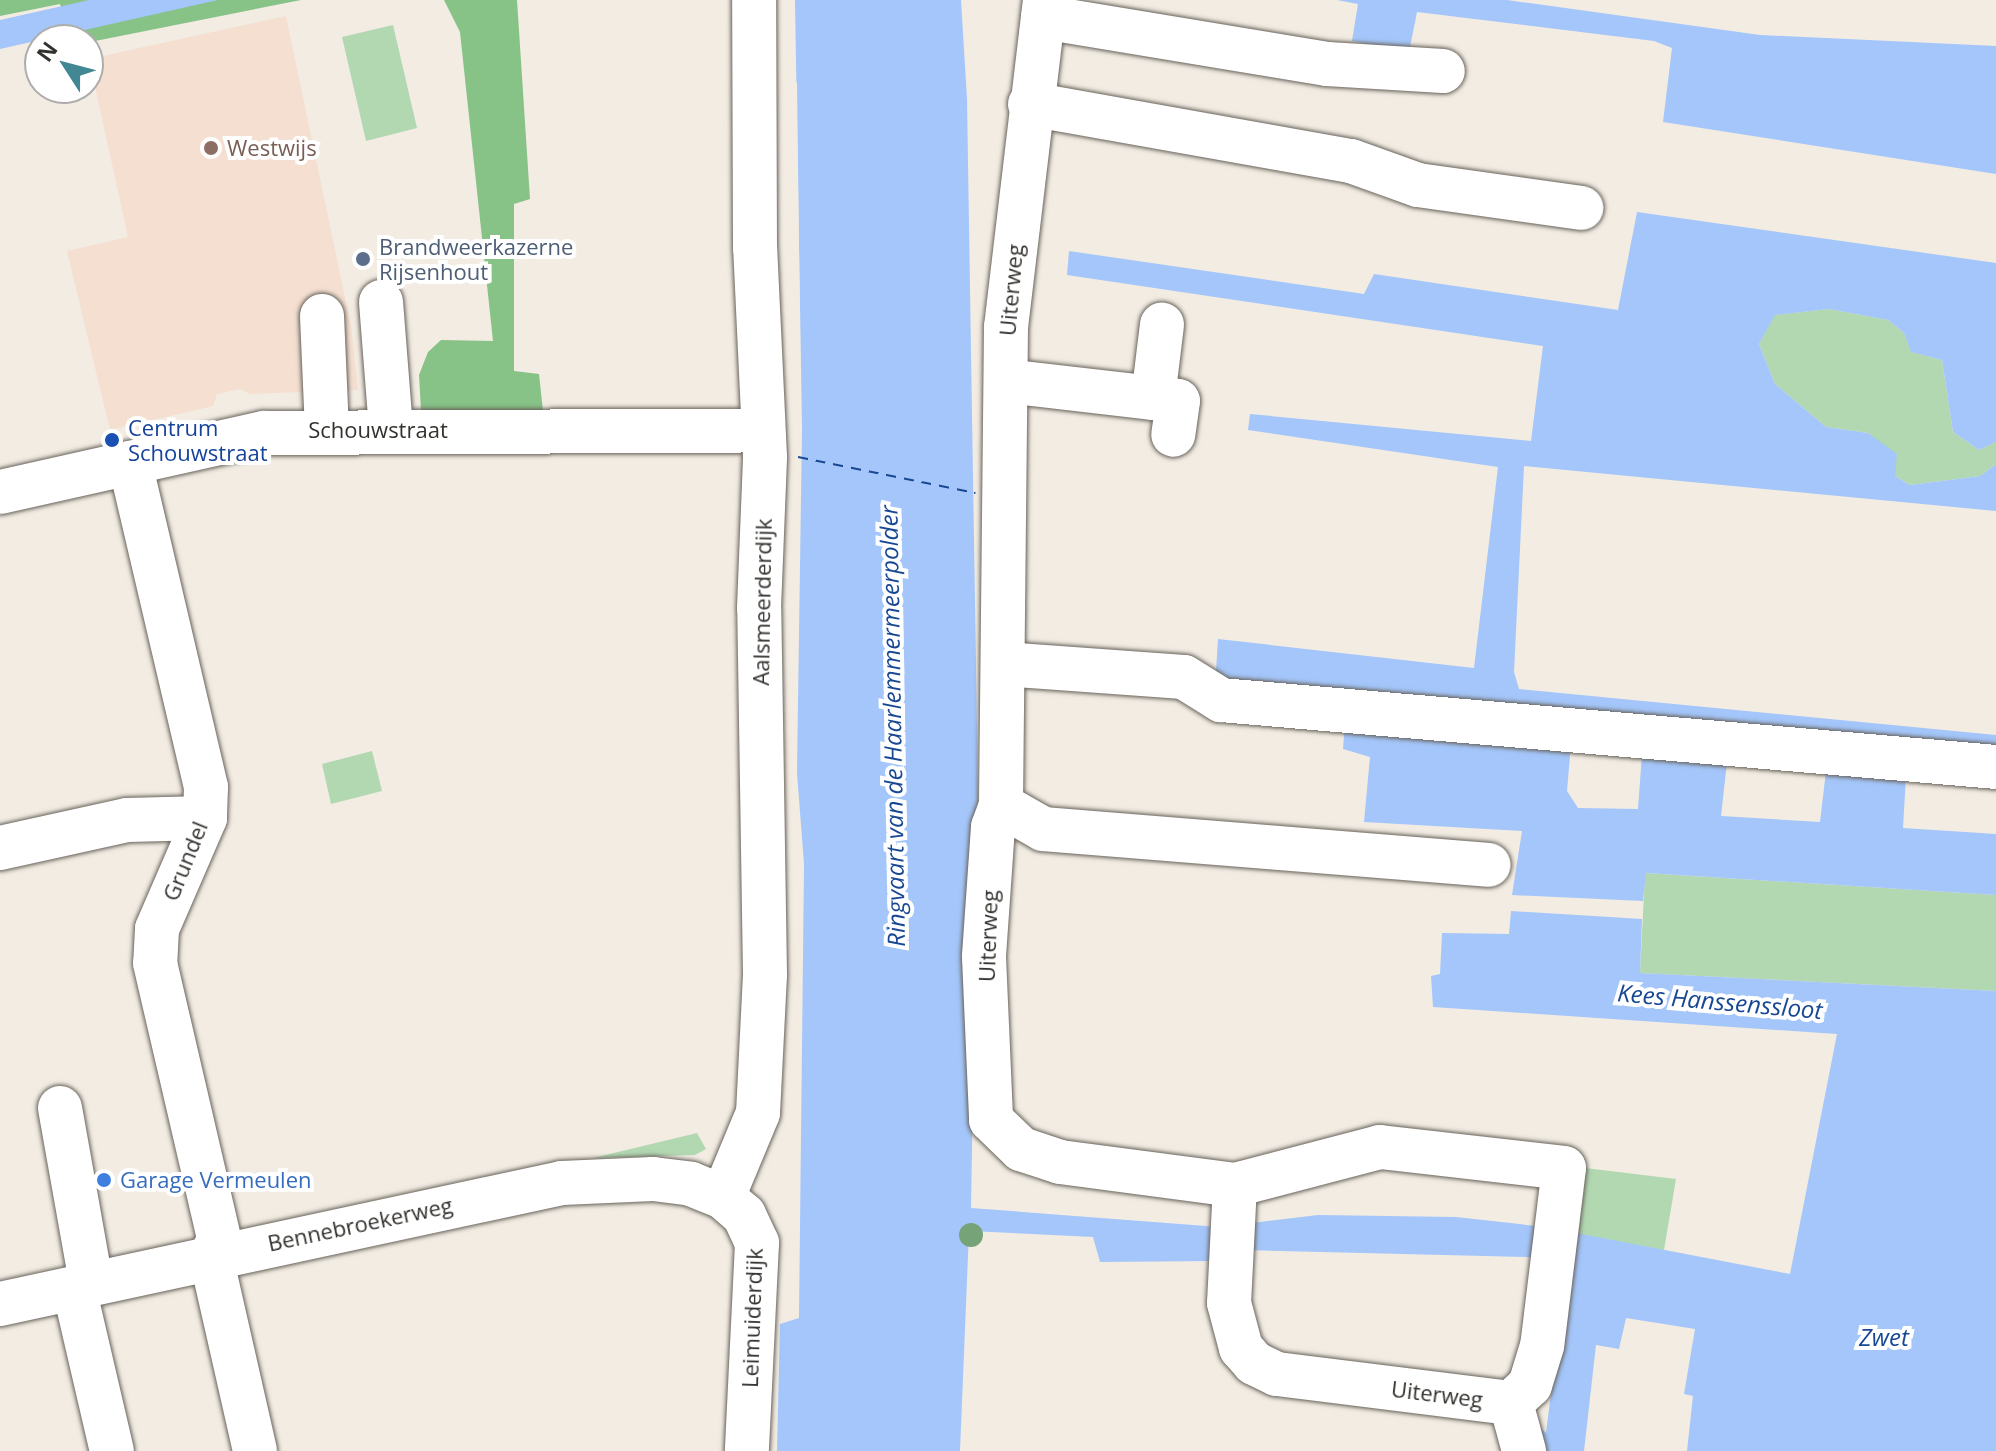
<!DOCTYPE html>
<style>
body{margin:0}
#map{position:relative;width:1996px;height:1451px;overflow:hidden;background:#f2ece3;font-family:"Open Sans",sans-serif}
div>[style]{position:absolute}
.education>*{inset:0;background:#f4dfd1}
.green>*{inset:0;background:#b2d8b2}
.forest>*{inset:0;background:#87c287}
.water>*{inset:0;background:#a4c6fa}
.pier>*{inset:0;background:#f2ece3}
.ferry>*{height:2px;margin-top:-1px;transform-origin:0;background:repeating-linear-gradient(90deg,#184893 0 10px,transparent 0 18px)}
.roads{filter:drop-shadow(0 0 2px #68635b) drop-shadow(0 0 2px #68635b)}
.minor>*{height:44px;margin:-22px;padding:0 22px;transform-origin:22px;border-radius:22px;background:#fff}
.trees>*{width:24px;height:24px;margin:-12px;border-radius:50%;background:#76a377}
.dots>*{width:22px;height:22px;translate:-50% -50%;box-sizing:border-box;border:4px solid #fff;border-radius:50%}
span{translate:-50% -50%;white-space:nowrap;text-align:center;line-height:1.15;-webkit-text-stroke:8px #fff;paint-order:stroke}
.education-label{font-size:22px;color:#785e54}
.left{translate:0 -50%;text-align:left}
.service-label{font-size:22px;color:#4e5e75}
.street-label{font-size:22px;color:#34322e}
.transit-label{font-size:22px;color:#164399}
.shop-label{font-size:22px;color:#366cbe}
.water-label{font-size:24px;color:#184893;font-style:italic}
.north{position:absolute;left:24px;top:24px;width:80px;height:80px;box-sizing:border-box;background:#fff;border:2px solid #aeadab;border-radius:50%;rotate:306deg;font-size:22px;font-weight:700;line-height:32px;text-align:center;color:#34322e}
.north::after{content:'';display:block;margin:auto;width:28px;height:36px;background:#428794;clip-path:polygon(50% 0,100% 100%,50% 72%,0 100%)}
</style>
<div id="map">
<div class="education">
<div style="clip-path:polygon(286px 16px,351px 326px,358px 390px,250px 394px,240px 389px,217px 394px,213px 406px,110px 430px,67px 251px,128px 237px,89px 59px)"></div>
</div>
<div class="green">
<div style="clip-path:polygon(393px 25px,417px 128px,366px 141px,342px 37px)"></div>
<div style="clip-path:polygon(1829px 309px,1888px 320px,1904px 333px,1912px 352px,1942px 360px,1953px 432px,1979px 450px,1996px 442px,1996px 464px,1980px 476px,1910px 485px,1895px 476px,1868px 433px,1826px 427px,1775px 384px,1759px 344px,1774px 315px)"></div>
<div style="clip-path:polygon(372px 751px,382px 791px,331px 804px,322px 764px)"></div>
<div style="clip-path:polygon(1645px 873px,1996px 895px,1996px 991px,1640px 973px)"></div>
<div style="clip-path:polygon(697px 1133px,706px 1149px,695px 1155px,593px 1158px)"></div>
<div style="clip-path:polygon(1577px 1167px,1676px 1179px,1664px 1250px,1564px 1233px)"></div>
</div>
<div class="forest">
<div style="clip-path:polygon(0 0,301px 0,90px 42px,69px 33px,60px 4px,0 16px)"></div>
<div style="clip-path:polygon(444px 0,517px 0,530px 199px,514px 204px,514px 371px,539px 374px,543px 411px,421px 411px,419px 375px,428px 352px,441px 340px,493px 341px,460px 32px)"></div>
</div>
<div class="water">
<div style="clip-path:polygon(89px 0,218px 0,0 49px,0 20px)"></div>
<div style="clip-path:polygon(795px 0,961px 0,967px 99px,978px 792px,971px 1208px,1219px 1227px,1318px 1215px,1456px 1217px,1545px 1227px,1790px 1274px,1837px 1034px,1433px 1007px,1431px 976px,1440px 974px,1442px 933px,1509px 934px,1511px 911px,1642px 919px,1640px 973px,1996px 991px,1996px 1451px,1687px 1451px,1693px 1396px,1684px 1394px,1695px 1329px,1626px 1318px,1619px 1349px,1596px 1345px,1584px 1451px,1542px 1451px,1541px 1428px,1546px 1433px,1568px 1258px,1244px 1250px,1215px 1261px,1100px 1262px,1093px 1237px,969px 1231px,960px 1451px,777px 1451px,780px 1324px,799px 1318px,804px 864px,797px 773px,802px 429px)"></div>
<div style="clip-path:polygon(1337px 0,1507px 0,1760px 35px,1996px 46px,1996px 174px,1663px 122px,1672px 48px,1654px 41px,1417px 12px,1409px 52px,1352px 41px,1358px 4px)"></div>
<div style="clip-path:polygon(1637px 212px,1996px 263px,1996px 442px,1979px 450px,1953px 432px,1942px 360px,1911px 352px,1904px 333px,1888px 320px,1829px 309px,1775px 315px,1759px 344px,1775px 384px,1826px 427px,1868px 433px,1897px 454px,1895px 476px,1910px 485px,1980px 476px,1996px 464px,1996px 511px,1524px 466px,1514px 672px,1519px 689px,1996px 735px,1996px 759px,1243px 692px,1216px 671px,1218px 639px,1474px 668px,1498px 467px,1248px 430px,1250px 414px,1531px 441px,1543px 346px,1067px 275px,1069px 251px,1364px 294px,1374px 274px,1618px 310px)"></div>
<div style="clip-path:polygon(1345px 723px,1571px 744px,1567px 791px,1578px 808px,1638px 809px,1642px 754px,1727px 762px,1721px 816px,1820px 822px,1826px 771px,1906px 776px,1903px 828px,1996px 834px,1996px 895px,1646px 873px,1643px 901px,1512px 895px,1522px 831px,1364px 822px,1370px 757px,1343px 749px)"></div>
</div>
<div class="pier">
<div style="clip-path:polygon(792px 82px,797px 82px,801px 410px,797px 410px)"></div>
</div>
<div class="ferry">
<div style="left:798px;top:457px;width:181px;rotate:11.5deg"></div>
</div>
<div class="roads">
<div class="minor">
<div style="left:1045px;top:0;width:329px;rotate:96.8deg"></div>
<div style="left:1006px;top:327px;width:478px;rotate:90.6deg"></div>
<div style="left:1001px;top:805px;width:23px;rotate:110deg"></div>
<div style="left:993px;top:827px;width:130px;rotate:94deg"></div>
<div style="left:984px;top:957px;width:163px;rotate:87.5deg"></div>
<div style="left:991px;top:1120px;width:42px;rotate:44deg"></div>
<div style="left:1021px;top:1149px;width:41px;rotate:18.4deg"></div>
<div style="left:1060px;top:1162px;width:177px;rotate:7.5deg"></div>
<div style="left:1235px;top:1185px;width:118px;rotate:92.9deg"></div>
<div style="left:1229px;top:1303px;width:47px;rotate:75.1deg"></div>
<div style="left:1241px;top:1348px;width:20px;rotate:49deg"></div>
<div style="left:1254px;top:1363px;width:25px;rotate:26deg"></div>
<div style="left:1277px;top:1374px;width:236px;rotate:7.1deg"></div>
<div style="left:1511px;top:1403px;width:50px;rotate:74.8deg"></div>
<div style="left:1043px;top:17px;width:288px;rotate:9.4deg"></div>
<div style="left:1327px;top:64px;width:116px;rotate:3.5deg"></div>
<div style="left:1030px;top:104px;width:326px;rotate:10.1deg"></div>
<div style="left:1351px;top:161px;width:71px;rotate:19.7deg"></div>
<div style="left:1418px;top:185px;width:165px;rotate:8deg"></div>
<div style="left:381px;top:302px;width:127px;rotate:85.5deg"></div>
<div style="left:322px;top:316px;width:114px;rotate:87.5deg"></div>
<div style="left:1006px;top:381px;width:173px;rotate:6.6deg"></div>
<div style="left:1178px;top:401px;width:34px;rotate:98deg"></div>
<div style="left:1153px;top:398px;width:74px;rotate:-83deg"></div>
<div style="left:130px;top:463px;width:333px;rotate:76.8deg"></div>
<div style="left:206px;top:787px;width:31px;rotate:92deg"></div>
<div style="left:205px;top:818px;width:121px;rotate:113.4deg"></div>
<div style="left:157px;top:929px;width:34px;rotate:93deg"></div>
<div style="left:155px;top:963px;width:283px;rotate:76.9deg"></div>
<div style="left:219px;top:1239px;width:20px;rotate:114deg"></div>
<div style="left:211px;top:1257px;width:199px;rotate:77.2deg"></div>
<div style="left:0;top:492px;width:271px;rotate:-12.6deg"></div>
<div style="left:264px;top:433px;width:498px;rotate:-0.3deg"></div>
<div style="left:1003px;top:664px;width:181px;rotate:4.1deg"></div>
<div style="left:1184px;top:677px;width:44px;rotate:31.9deg"></div>
<div style="left:1221px;top:700px;width:778px;rotate:4.94deg"></div>
<div style="left:1001px;top:805px;width:48px;rotate:29.7deg"></div>
<div style="left:1043px;top:829px;width:447px;rotate:4.6deg"></div>
<div style="left:0;top:848px;width:130px;rotate:-12.4deg"></div>
<div style="left:127px;top:820px;width:78px;rotate:-1.5deg"></div>
<div style="left:60px;top:1108px;width:177px;rotate:79.9deg"></div>
<div style="left:1235px;top:1185px;width:150px;rotate:-14.7deg"></div>
<div style="left:1380px;top:1147px;width:185px;rotate:6.5deg"></div>
<div style="left:1564px;top:1168px;width:179px;rotate:97deg"></div>
<div style="left:1542px;top:1346px;width:41px;rotate:107.1deg"></div>
<div style="left:1530px;top:1385px;width:26px;rotate:137deg"></div>
<div style="left:723px;top:1197px;width:91px;rotate:-67.4deg"></div>
<div style="left:758px;top:1113px;width:138px;rotate:-87.1deg"></div>
<div style="left:765px;top:975px;width:367px;rotate:-90.9deg"></div>
<div style="left:759px;top:608px;width:151px;rotate:-87.7deg"></div>
<div style="left:765px;top:457px;width:209px;rotate:-92.7deg"></div>
<div style="left:755px;top:248px;width:248px;rotate:-90.2deg"></div>
<div style="left:74px;top:1288px;width:167px;rotate:76.9deg"></div>
<div style="left:0;top:1304px;width:575px;rotate:-12.15deg"></div>
<div style="left:562px;top:1183px;width:91px;rotate:-2.5deg"></div>
<div style="left:653px;top:1179px;width:38px;rotate:7deg"></div>
<div style="left:691px;top:1184px;width:35px;rotate:22deg"></div>
<div style="left:723px;top:1197px;width:28px;rotate:41deg"></div>
<div style="left:744px;top:1215px;width:31px;rotate:65deg"></div>
<div style="left:757px;top:1243px;width:208px;rotate:92.8deg"></div>
</div>
</div>
<div class="trees">
<div style="left:971px;top:1235px"></div>
</div>
<div class="dots">
<div style="left:211px;top:148px;background:#8d6e63"></div>
<div style="left:363px;top:259px;background:#5c6f8a"></div>
<div style="left:112px;top:440px;background:#1a4fb4"></div>
<div style="left:104px;top:1180px;background:#3f7fe0"></div>
</div>
<div class="education-label">
<span class="left" style="left:227px;top:148px">Westwijs</span>
</div>
<div class="service-label">
<span class="left" style="left:379px;top:259px">Brandweerkazerne<br>Rijsenhout</span>
</div>
<div class="street-label">
<span style="left:1011px;top:290px;rotate:-85deg">Uiterweg</span>
<span style="left:378px;top:430px">Schouwstraat</span>
<span style="left:762px;top:602px;rotate:-89deg">Aalsmeerderdijk</span>
<span style="left:185px;top:861px;rotate:-68deg">Grundel</span>
<span style="left:988px;top:936px;rotate:-88deg">Uiterweg</span>
<span style="left:360px;top:1224px;rotate:-12deg">Bennebroekerweg</span>
<span style="left:752px;top:1318px;rotate:-88deg">Leimuiderdijk</span>
<span style="left:1437px;top:1394px;rotate:7deg">Uiterweg</span>
</div>
<div class="transit-label">
<span class="left" style="left:128px;top:440px">Centrum<br>Schouwstraat</span>
</div>
<div class="shop-label">
<span class="left" style="left:120px;top:1180px">Garage Vermeulen</span>
</div>
<div class="water-label">
<span style="left:892px;top:726px;rotate:-91deg">Ringvaart van de Haarlemmermeerpolder</span>
<span style="left:1720px;top:1001px;rotate:5deg">Kees Hanssenssloot</span>
<span style="left:1884px;top:1337px">Zwet</span>
</div>
<div class="north">N</div>
</div>
